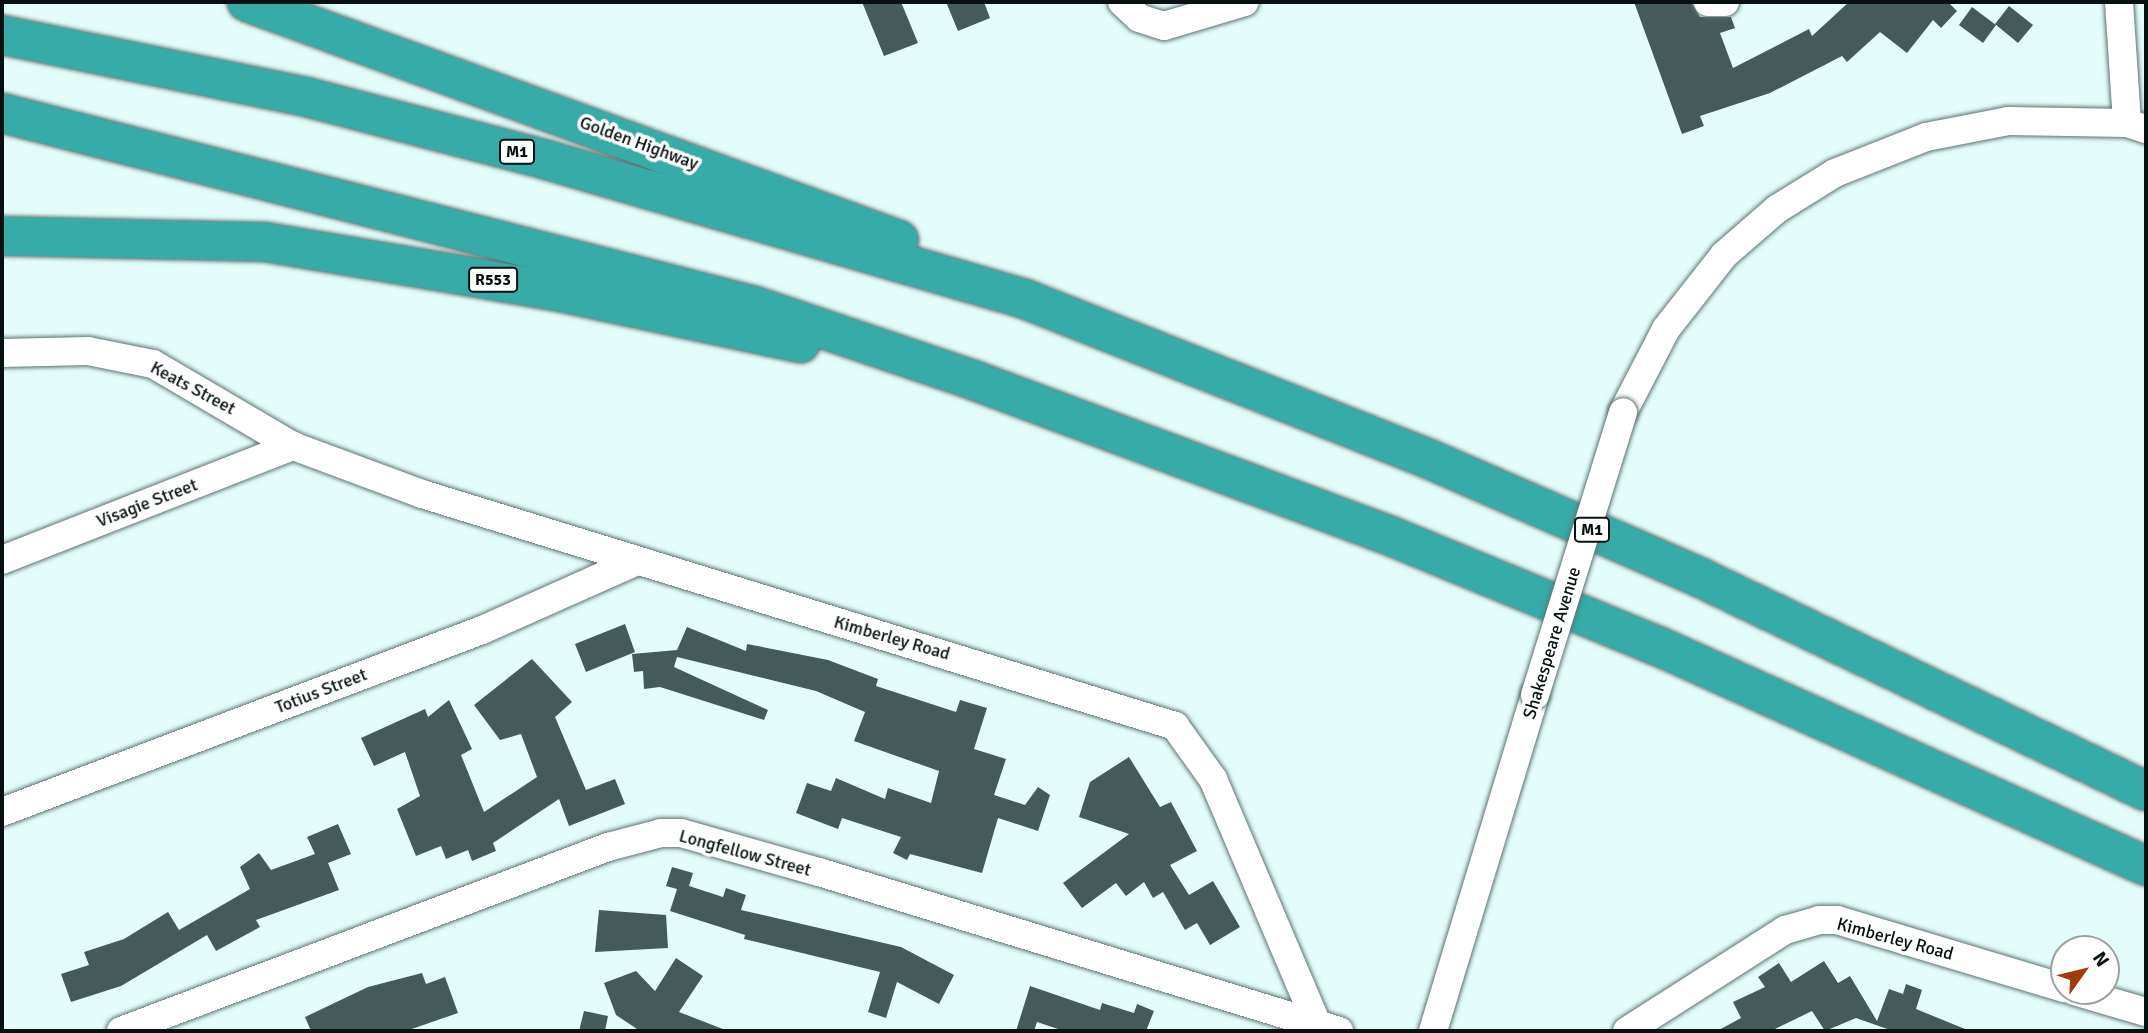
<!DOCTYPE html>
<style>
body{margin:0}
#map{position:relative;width:2148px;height:1033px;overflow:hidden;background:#e3fdfb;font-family:Signika,sans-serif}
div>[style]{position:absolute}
.building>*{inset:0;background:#455b5a}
.roads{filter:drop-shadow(0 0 2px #5c7371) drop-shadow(0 0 2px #5c7371)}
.minor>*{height:28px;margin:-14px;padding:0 14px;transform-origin:14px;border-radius:14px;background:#fff}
.highway>*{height:38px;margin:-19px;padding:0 19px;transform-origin:19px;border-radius:19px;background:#36aba7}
.bridges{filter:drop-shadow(0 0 2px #5c7371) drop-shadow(0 0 2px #5c7371)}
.minor-bridge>*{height:28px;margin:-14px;padding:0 14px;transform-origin:14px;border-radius:14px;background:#fff}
span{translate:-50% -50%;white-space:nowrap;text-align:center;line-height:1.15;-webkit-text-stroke:7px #fff;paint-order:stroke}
.shield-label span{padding:2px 5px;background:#fff;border:2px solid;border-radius:5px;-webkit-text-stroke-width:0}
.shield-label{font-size:16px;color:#081111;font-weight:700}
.street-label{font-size:18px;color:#081111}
.frame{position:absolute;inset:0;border:4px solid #081111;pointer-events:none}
.north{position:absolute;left:2050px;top:935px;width:70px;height:70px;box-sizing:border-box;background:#fff;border:2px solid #9ca0a0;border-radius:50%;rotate:56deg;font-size:19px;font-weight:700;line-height:28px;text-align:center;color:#081111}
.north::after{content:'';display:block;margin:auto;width:24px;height:32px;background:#a13c0a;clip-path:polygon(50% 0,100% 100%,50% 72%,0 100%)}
</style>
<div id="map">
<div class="building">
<div style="clip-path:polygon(862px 2px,901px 2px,918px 43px,884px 56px)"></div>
<div style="clip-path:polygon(946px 2px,984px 2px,990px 18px,958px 31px)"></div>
<div style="clip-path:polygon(1634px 2px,1691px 2px,1700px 17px,1731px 17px,1735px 28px,1720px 33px,1733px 68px,1809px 29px,1812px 36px,1849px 2px,1948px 2px,1957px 11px,1941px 28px,1933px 20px,1907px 53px,1880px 32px,1847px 62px,1842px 56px,1770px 93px,1700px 116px,1704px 126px,1682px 134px)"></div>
<div style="clip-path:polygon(2009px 6px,2033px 25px,2018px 43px,1995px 24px)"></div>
<div style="clip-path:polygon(1972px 7px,1996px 25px,1983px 43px,1959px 25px)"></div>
<div style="clip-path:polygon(625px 624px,635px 652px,586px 672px,575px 644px)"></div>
<div style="clip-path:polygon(687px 627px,746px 651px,747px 644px,828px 660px,878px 679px,876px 686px,956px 712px,960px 700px,987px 708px,974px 749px,1006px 759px,994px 795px,1025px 805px,1038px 787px,1050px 795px,1038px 831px,998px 818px,982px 873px,910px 854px,907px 860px,893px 853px,901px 837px,842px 818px,838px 829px,796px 813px,807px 783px,831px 791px,836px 778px,885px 799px,888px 788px,931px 803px,939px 771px,854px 741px,865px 712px,816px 691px,677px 657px,674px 667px,768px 710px,764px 720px,660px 687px,644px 689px,643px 671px,634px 672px,632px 654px,677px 650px)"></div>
<div style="clip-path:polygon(532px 659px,572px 702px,555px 717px,586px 790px,615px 779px,625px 804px,569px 826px,559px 799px,493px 843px,496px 851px,472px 861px,468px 850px,446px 859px,441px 846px,416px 856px,397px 809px,420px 796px,405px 752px,374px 766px,361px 738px,425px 709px,428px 717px,449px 700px,472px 749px,461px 755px,484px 812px,537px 777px,521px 734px,500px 740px,474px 705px)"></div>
<div style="clip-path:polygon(1129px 757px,1160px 807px,1171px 802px,1197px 851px,1170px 865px,1189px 895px,1213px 881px,1240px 927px,1210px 945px,1197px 923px,1185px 930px,1163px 892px,1153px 898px,1144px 882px,1126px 896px,1116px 883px,1082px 908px,1063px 883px,1129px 834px,1079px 817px,1090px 782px)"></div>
<div style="clip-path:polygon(338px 824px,351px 854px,328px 863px,339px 890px,256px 920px,260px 927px,216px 951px,207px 935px,121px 986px,71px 1002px,61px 974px,89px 965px,84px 952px,124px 939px,168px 912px,179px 930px,250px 889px,240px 867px,259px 853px,271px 870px,315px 854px,307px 837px)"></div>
<div style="clip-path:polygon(672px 867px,693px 873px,689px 886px,723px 897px,726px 888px,746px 895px,741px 910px,901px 947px,954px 975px,939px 1004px,897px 982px,886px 1018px,868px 1012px,880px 972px,744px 939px,745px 935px,670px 911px,677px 889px,666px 886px)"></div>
<div style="clip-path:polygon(599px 910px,666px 915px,668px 948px,595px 952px)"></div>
<div style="clip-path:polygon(676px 958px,703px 976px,679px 1012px,728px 1031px,640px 1031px,616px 1015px,604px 983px,636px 971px,655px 991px)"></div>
<div style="clip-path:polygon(1824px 961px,1838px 983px,1850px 976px,1877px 1021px,1889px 989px,1903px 994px,1906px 984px,1922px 990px,1916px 1009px,1970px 1031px,1893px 1031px,1856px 1018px,1825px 1031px,1812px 1011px,1771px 1031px,1717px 1031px,1741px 1018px,1733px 1002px,1765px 987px,1758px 977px,1779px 963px,1791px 982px)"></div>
<div style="clip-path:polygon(422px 973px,426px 984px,445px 977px,458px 1013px,406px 1031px,311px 1031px,305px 1017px,368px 987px)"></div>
<div style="clip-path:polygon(1030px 986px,1100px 1010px,1102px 1003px,1134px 1013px,1137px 1004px,1154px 1011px,1146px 1031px,1064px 1031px,1037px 1022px,1034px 1031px,1016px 1031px)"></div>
<div style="clip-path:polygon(584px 1011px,608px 1016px,605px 1031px,579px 1031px)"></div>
</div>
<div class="roads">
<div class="minor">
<div style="left:1122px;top:2px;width:23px;rotate:43deg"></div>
<div style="left:1139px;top:18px;width:26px;rotate:18deg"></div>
<div style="left:1164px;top:26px;width:84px;rotate:-16.5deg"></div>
<div style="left:1708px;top:2px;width:17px"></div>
<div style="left:2119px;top:2px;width:121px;rotate:86.2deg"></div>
<div style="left:2px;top:353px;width:86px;rotate:-1.3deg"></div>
<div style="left:88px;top:351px;width:66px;rotate:11.3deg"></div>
<div style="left:153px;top:364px;width:162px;rotate:30.4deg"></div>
<div style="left:293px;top:446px;width:138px;rotate:20.4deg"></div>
<div style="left:422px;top:494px;width:788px;rotate:17.12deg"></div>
<div style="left:1175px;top:726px;width:65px;rotate:54.4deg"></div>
<div style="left:1213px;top:779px;width:266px;rotate:67deg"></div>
<div style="left:1623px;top:412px;width:93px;rotate:-62.6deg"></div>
<div style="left:1666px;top:329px;width:94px;rotate:-51.9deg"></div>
<div style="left:1724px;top:255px;width:70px;rotate:-41deg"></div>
<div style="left:1777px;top:209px;width:68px;rotate:-31.8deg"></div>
<div style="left:1835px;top:173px;width:98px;rotate:-21.6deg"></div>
<div style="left:1926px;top:137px;width:84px;rotate:-11deg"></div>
<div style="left:2008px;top:121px;width:119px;rotate:1deg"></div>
<div style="left:2127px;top:123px;width:20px;rotate:18deg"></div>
<div style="left:2px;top:560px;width:313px;rotate:-21.4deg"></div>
<div style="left:2px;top:812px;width:513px;rotate:-20.77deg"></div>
<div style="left:482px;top:630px;width:167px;rotate:-24deg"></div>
<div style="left:2074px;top:991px;width:75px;rotate:16.3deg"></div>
<div style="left:121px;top:1031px;width:521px;rotate:-20.7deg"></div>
<div style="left:608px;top:847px;width:55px;rotate:-14.8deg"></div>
<div style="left:661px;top:833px;width:20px"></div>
<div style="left:681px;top:833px;width:143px;rotate:15.8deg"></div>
<div style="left:819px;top:872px;width:544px;rotate:17deg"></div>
<div style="left:1433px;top:1031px;width:351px;rotate:-73.1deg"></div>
<div style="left:1627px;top:1031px;width:188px;rotate:-32.6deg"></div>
<div style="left:1785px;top:930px;width:35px;rotate:-16deg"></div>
<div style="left:1819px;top:920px;width:18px"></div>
<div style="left:1837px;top:920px;width:237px;rotate:16.7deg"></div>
</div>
<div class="highway">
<div style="left:247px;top:2px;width:694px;rotate:20.05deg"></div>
<div style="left:2px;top:35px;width:310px;rotate:11.5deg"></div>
<div style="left:306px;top:97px;width:249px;rotate:14.6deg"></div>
<div style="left:547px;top:160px;width:498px;rotate:16.2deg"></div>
<div style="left:1025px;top:299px;width:435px;rotate:21.6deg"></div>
<div style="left:1429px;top:459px;width:297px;rotate:23.6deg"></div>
<div style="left:1701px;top:578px;width:493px;rotate:25.6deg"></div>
<div style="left:2px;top:113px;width:777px;rotate:14.38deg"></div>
<div style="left:755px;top:306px;width:233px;rotate:18.7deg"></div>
<div style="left:976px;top:381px;width:445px;rotate:20.5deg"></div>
<div style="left:1393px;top:537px;width:287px;rotate:22.4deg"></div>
<div style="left:1658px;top:646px;width:535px;rotate:24.27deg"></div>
<div style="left:2px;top:236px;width:263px;rotate:1.3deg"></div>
<div style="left:265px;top:242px;width:289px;rotate:9.6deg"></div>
<div style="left:550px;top:290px;width:256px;rotate:12deg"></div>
</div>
</div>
<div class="bridges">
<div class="minor-bridge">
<div style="left:1535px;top:695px;width:296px;rotate:-72.7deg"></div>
</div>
</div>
<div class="shield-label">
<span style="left:517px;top:152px">M1</span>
<span style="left:493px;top:280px">R553</span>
<span style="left:1592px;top:530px">M1</span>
</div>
<div class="street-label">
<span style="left:639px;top:143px;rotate:20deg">Golden Highway</span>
<span style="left:193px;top:388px;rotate:28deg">Keats Street</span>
<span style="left:147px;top:503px;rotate:-21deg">Visagie Street</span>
<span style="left:892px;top:638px;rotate:16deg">Kimberley Road</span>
<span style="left:1552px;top:643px;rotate:-73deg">Shakespeare Avenue</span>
<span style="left:321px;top:691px;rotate:-21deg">Totius Street</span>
<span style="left:745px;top:853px;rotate:15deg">Longfellow Street</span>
<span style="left:1895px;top:939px;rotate:15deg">Kimberley Road</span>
</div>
<div class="frame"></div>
<div class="north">N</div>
</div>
